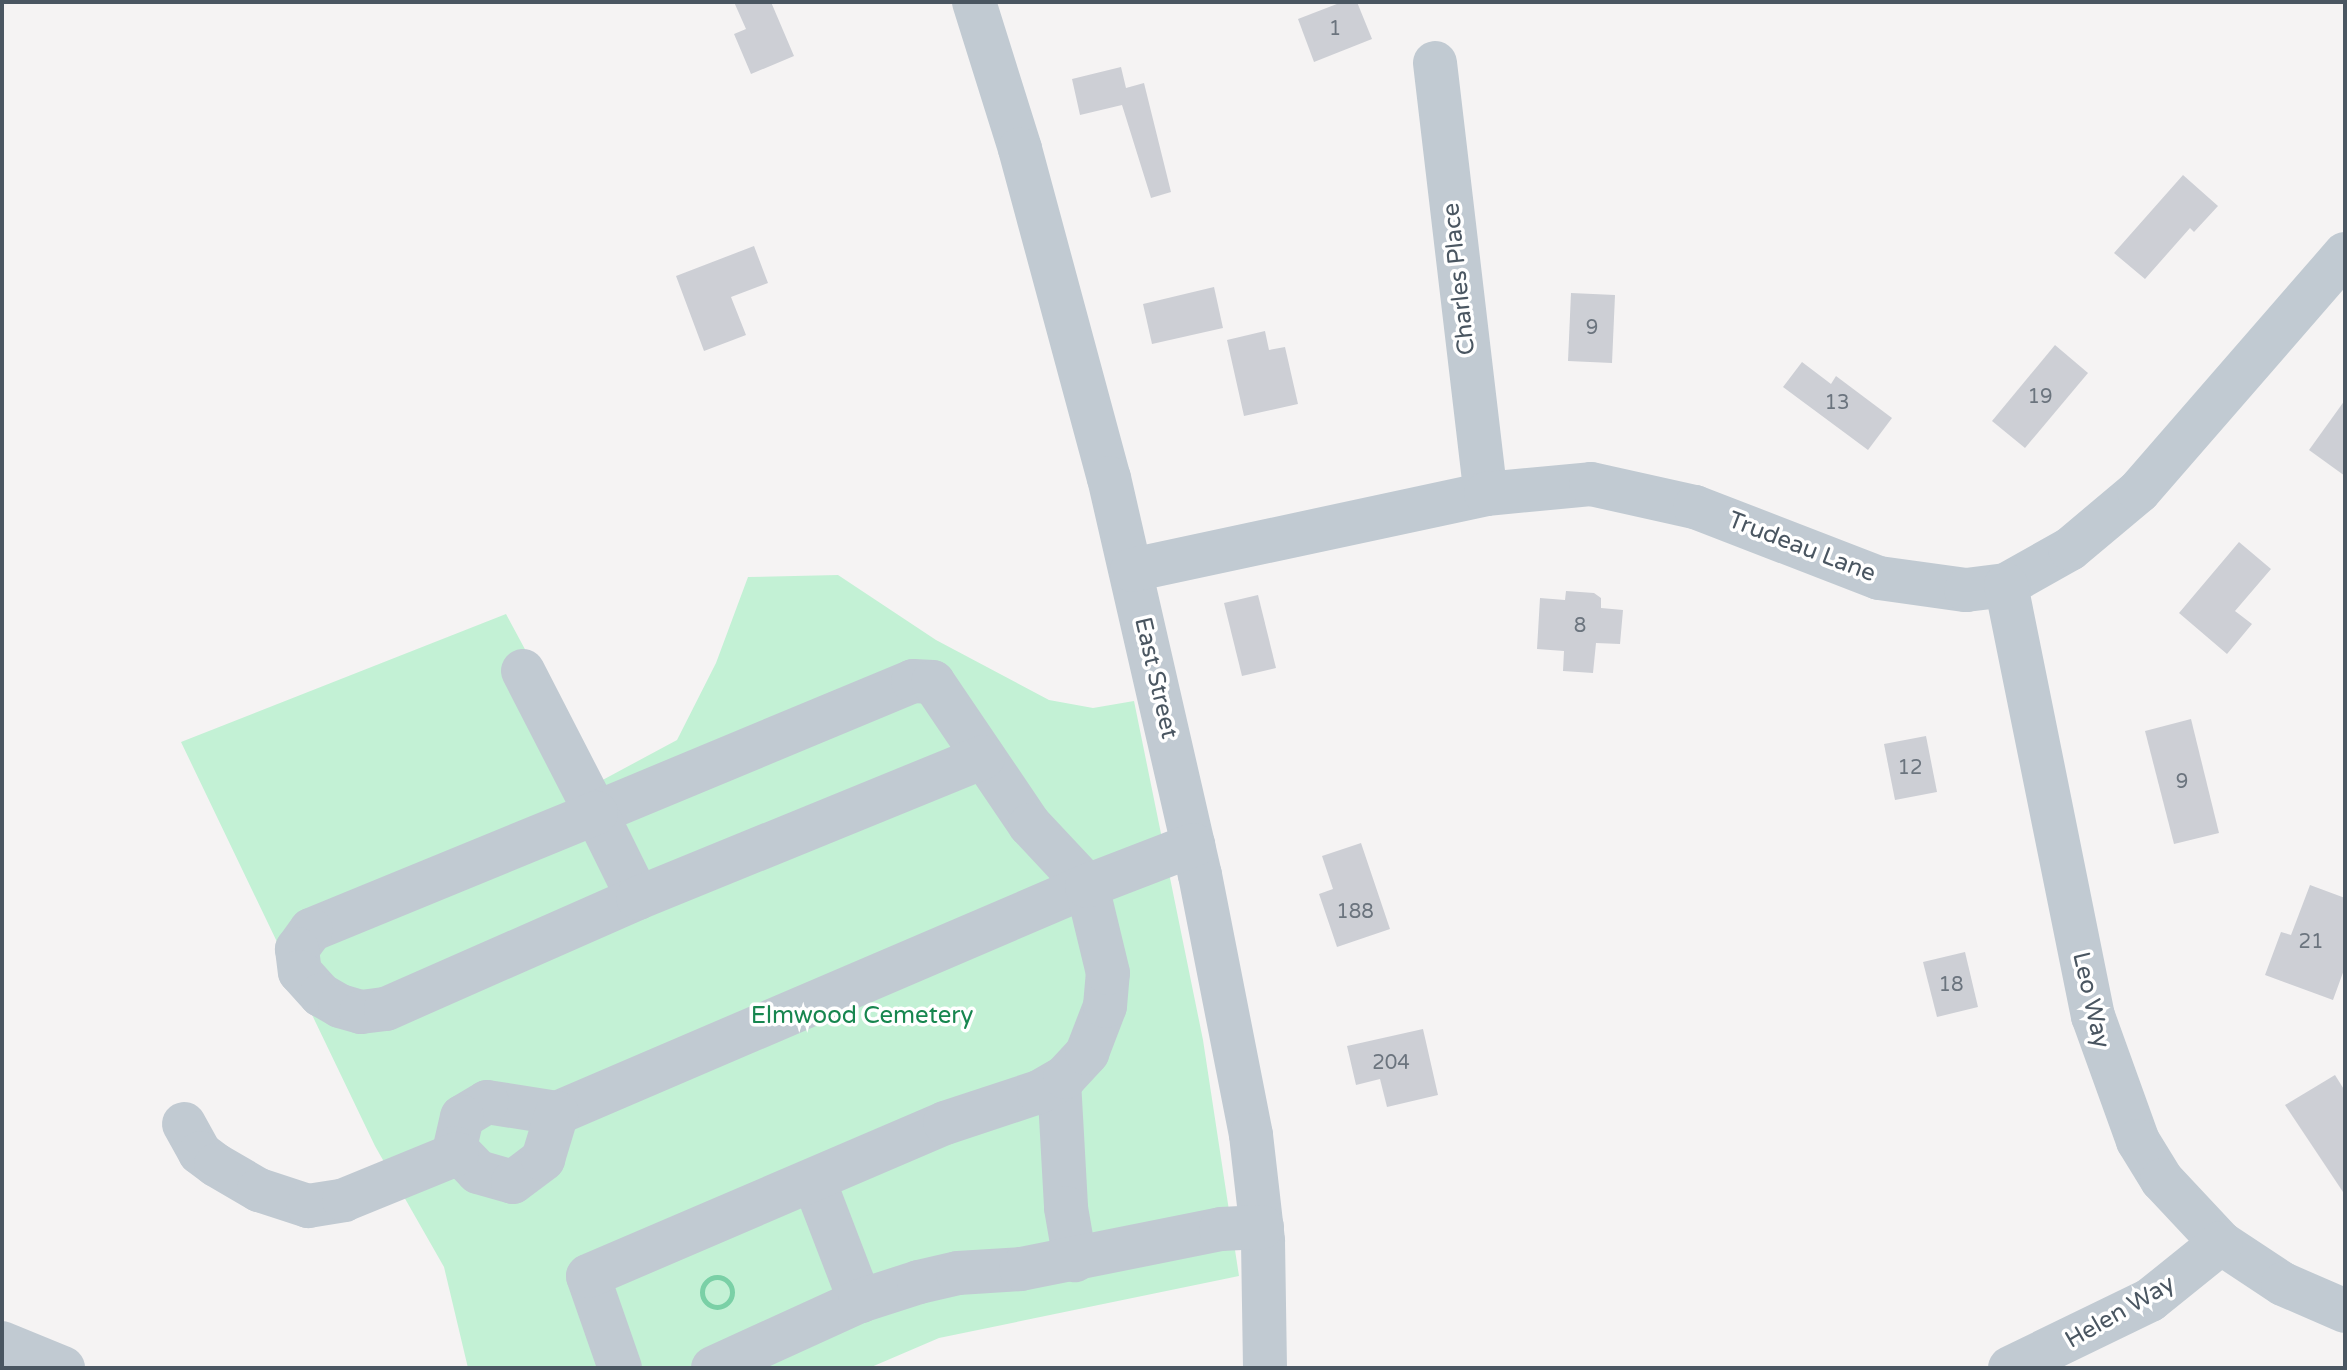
<!DOCTYPE html>
<style>
body{margin:0}
#map{position:relative;width:2347px;height:1370px;overflow:hidden;background:#f5f3f3;font-family:"Varela Round",sans-serif}
div>[style]{position:absolute}
.green>*{inset:0;background:#c3f1d5}
.building>*{inset:0;background:#cdcfd5}
.path>*{height:5px;margin-top:-2.5px;transform-origin:0;background:repeating-linear-gradient(90deg,#7ad0a6 0 6px,transparent 0 10px)}
.path>.ring{margin:-2.5px;padding:0;box-sizing:content-box;background:none;border:5px solid #7ad0a6;border-radius:50%}
.minor>*{height:44px;margin:-22px;padding:0 22px;transform-origin:22px;border-radius:22px;background:#c1cad2}
span{translate:-50% -50%;white-space:nowrap;text-align:center;line-height:1.15;-webkit-text-stroke:7px #fff;paint-order:stroke}
.number-label{font-size:20px;color:#6b747e}
.number-label span{-webkit-text-stroke-width:0}
.street-label{font-size:24px;color:#4a5661}
.park-label{font-size:24px;color:#17864f}
.frame{position:absolute;inset:0;border:4px solid #4a5661;pointer-events:none}
</style>
<div id="map">
<div class="green">
<div style="clip-path:polygon(838px 575px,936px 640px,1049px 700px,1093px 708px,1134px 701px,1203px 1040px,1239px 1276px,939px 1338px,869px 1368px,468px 1368px,444px 1267px,375px 1146px,181px 742px,506px 614px,597px 783px,677px 740px,716px 663px,748px 577px)"></div>
</div>
<div class="building">
<div style="clip-path:polygon(734px 2px,771px 2px,794px 56px,751px 74px,734px 34px,746px 29px)"></div>
<div style="clip-path:polygon(1342px 2px,1357px 2px,1372px 39px,1314px 62px,1298px 19px)"></div>
<div style="clip-path:polygon(1121px 67px,1126px 88px,1144px 83px,1171px 192px,1151px 198px,1122px 105px,1080px 115px,1072px 79px)"></div>
<div style="clip-path:polygon(2183px 175px,2218px 206px,2194px 232px,2190px 228px,2145px 279px,2114px 253px)"></div>
<div style="clip-path:polygon(754px 246px,768px 283px,731px 297px,746px 335px,704px 351px,676px 276px)"></div>
<div style="clip-path:polygon(1214px 287px,1223px 328px,1152px 344px,1143px 304px)"></div>
<div style="clip-path:polygon(1571px 293px,1615px 295px,1612px 363px,1568px 361px)"></div>
<div style="clip-path:polygon(1265px 331px,1269px 350px,1285px 347px,1298px 404px,1244px 416px,1227px 340px)"></div>
<div style="clip-path:polygon(2055px 345px,2088px 373px,2025px 448px,1992px 421px)"></div>
<div style="clip-path:polygon(1802px 362px,1831px 384px,1836px 376px,1892px 418px,1868px 450px,1783px 387px)"></div>
<div style="clip-path:polygon(2345px 400px,2345px 476px,2309px 450px)"></div>
<div style="clip-path:polygon(2239px 542px,2271px 569px,2235px 611px,2252px 624px,2227px 654px,2179px 613px)"></div>
<div style="clip-path:polygon(1566px 591px,1594px 593px,1601px 598px,1601px 608px,1623px 610px,1620px 644px,1596px 643px,1593px 673px,1563px 671px,1564px 651px,1537px 649px,1540px 598px,1565px 600px)"></div>
<div style="clip-path:polygon(1258px 595px,1276px 668px,1242px 676px,1224px 603px)"></div>
<div style="clip-path:polygon(2191px 719px,2219px 833px,2174px 844px,2145px 731px)"></div>
<div style="clip-path:polygon(1926px 736px,1937px 792px,1895px 800px,1884px 744px)"></div>
<div style="clip-path:polygon(1361px 843px,1390px 929px,1337px 947px,1319px 894px,1333px 889px,1322px 856px)"></div>
<div style="clip-path:polygon(2310px 885px,2345px 898px,2345px 967px,2333px 1000px,2265px 975px,2281px 932px,2291px 935px)"></div>
<div style="clip-path:polygon(1965px 952px,1978px 1007px,1937px 1017px,1923px 962px)"></div>
<div style="clip-path:polygon(1423px 1029px,1438px 1095px,1387px 1107px,1380px 1079px,1356px 1085px,1347px 1046px)"></div>
<div style="clip-path:polygon(2335px 1075px,2345px 1091px,2345px 1195px,2285px 1105px)"></div>
</div>
<div class="path">
<div class="ring" style="left:702px;top:1277px;width:25px;height:25px"></div>
</div>
<div class="minor">
<div style="left:974px;top:2px;width:154px;rotate:72.6deg"></div>
<div style="left:1020px;top:149px;width:341px;rotate:74.9deg"></div>
<div style="left:1109px;top:478px;width:407px;rotate:77.1deg"></div>
<div style="left:1200px;top:875px;width:265px;rotate:78.9deg"></div>
<div style="left:1251px;top:1135px;width:107px;rotate:83.5deg"></div>
<div style="left:1263px;top:1241px;width:127px;rotate:89.1deg"></div>
<div style="left:1435px;top:63px;width:434px;rotate:83.3deg"></div>
<div style="left:1132px;top:570px;width:362px;rotate:-12.1deg"></div>
<div style="left:1486px;top:494px;width:105px;rotate:-5.4deg"></div>
<div style="left:1591px;top:484px;width:107px;rotate:12.5deg"></div>
<div style="left:1695px;top:507px;width:197px;rotate:21.1deg"></div>
<div style="left:1879px;top:578px;width:88px;rotate:7.9deg"></div>
<div style="left:1966px;top:590px;width:40px;rotate:-7.1deg"></div>
<div style="left:2006px;top:585px;width:73px;rotate:-29.4deg"></div>
<div style="left:2070px;top:549px;width:90px;rotate:-40deg"></div>
<div style="left:2139px;top:491px;width:314px;rotate:-49deg"></div>
<div style="left:2006px;top:585px;width:440px;rotate:78.6deg"></div>
<div style="left:2093px;top:1016px;width:133px;rotate:70.2deg"></div>
<div style="left:2138px;top:1141px;width:46px;rotate:58.4deg"></div>
<div style="left:2162px;top:1180px;width:86px;rotate:46.9deg"></div>
<div style="left:2221px;top:1243px;width:74px;rotate:33.5deg"></div>
<div style="left:2283px;top:1284px;width:68px;rotate:23.5deg"></div>
<div style="left:523px;top:671px;width:160px;rotate:62.8deg"></div>
<div style="left:596px;top:813px;width:343px;rotate:-22.6deg"></div>
<div style="left:913px;top:681px;width:20px;rotate:3deg"></div>
<div style="left:933px;top:682px;width:173px;rotate:55.9deg"></div>
<div style="left:1030px;top:825px;width:83px;rotate:46.9deg"></div>
<div style="left:1087px;top:886px;width:577px;rotate:156.81deg"></div>
<div style="left:557px;top:1113px;width:71px;rotate:-171.1deg"></div>
<div style="left:487px;top:1102px;width:29px;rotate:149deg"></div>
<div style="left:462px;top:1117px;width:32px;rotate:103deg"></div>
<div style="left:455px;top:1148px;width:33px;rotate:46deg"></div>
<div style="left:478px;top:1172px;width:36px;rotate:16deg"></div>
<div style="left:513px;top:1182px;width:38px;rotate:-37deg"></div>
<div style="left:543px;top:1159px;width:48px;rotate:-73.1deg"></div>
<div style="left:638px;top:898px;width:95px;rotate:-116.3deg"></div>
<div style="left:596px;top:813px;width:308px;rotate:157.7deg"></div>
<div style="left:311px;top:930px;width:24px;rotate:126deg"></div>
<div style="left:297px;top:949px;width:23px;rotate:83deg"></div>
<div style="left:300px;top:972px;width:31px;rotate:48deg"></div>
<div style="left:321px;top:995px;width:22px;rotate:30deg"></div>
<div style="left:340px;top:1006px;width:22px;rotate:16deg"></div>
<div style="left:361px;top:1012px;width:25px;rotate:-7deg"></div>
<div style="left:386px;top:1009px;width:275px;rotate:-23.8deg"></div>
<div style="left:638px;top:898px;width:373px;rotate:-22.2deg"></div>
<div style="left:1059px;top:1081px;width:127px;rotate:86.8deg"></div>
<div style="left:1066px;top:1208px;width:53px;rotate:80.2deg"></div>
<div style="left:184px;top:1124px;width:33px;rotate:61deg"></div>
<div style="left:200px;top:1153px;width:20px;rotate:37deg"></div>
<div style="left:216px;top:1165px;width:50px;rotate:30.2deg"></div>
<div style="left:259px;top:1190px;width:52px;rotate:18.1deg"></div>
<div style="left:308px;top:1206px;width:36px;rotate:-9deg"></div>
<div style="left:344px;top:1200px;width:122px;rotate:-22.2deg"></div>
<div style="left:814px;top:1181px;width:129px;rotate:69deg"></div>
<div style="left:2px;top:1343px;width:66px;rotate:22.3deg"></div>
<div style="left:620px;top:1368px;width:97px;rotate:-109.2deg"></div>
<div style="left:588px;top:1276px;width:388px;rotate:-23.2deg"></div>
<div style="left:945px;top:1123px;width:99px;rotate:-18.3deg"></div>
<div style="left:1039px;top:1092px;width:30px;rotate:-30deg"></div>
<div style="left:1065px;top:1077px;width:33px;rotate:-47deg"></div>
<div style="left:1087px;top:1053px;width:50px;rotate:-69deg"></div>
<div style="left:1105px;top:1006px;width:33px;rotate:-85deg"></div>
<div style="left:1108px;top:973px;width:89px;rotate:-103.6deg"></div>
<div style="left:1087px;top:886px;width:114px;rotate:-21.1deg"></div>
<div style="left:713px;top:1368px;width:162px;rotate:-24.5deg"></div>
<div style="left:860px;top:1301px;width:62px;rotate:-17.9deg"></div>
<div style="left:919px;top:1282px;width:40px;rotate:-13deg"></div>
<div style="left:958px;top:1273px;width:63px;rotate:-3.6deg"></div>
<div style="left:1021px;top:1269px;width:204px;rotate:-11.3deg"></div>
<div style="left:1221px;top:1229px;width:41px;rotate:-2.8deg"></div>
<div style="left:2010px;top:1368px;width:156px;rotate:-25.9deg"></div>
<div style="left:2150px;top:1300px;width:91px;rotate:-38.8deg"></div>
</div>
<div class="number-label">
<span style="left:1335px;top:29px">1</span>
<span style="left:1592px;top:328px">9</span>
<span style="left:2040px;top:397px">19</span>
<span style="left:1837px;top:403px">13</span>
<span style="left:1580px;top:626px">8</span>
<span style="left:1910px;top:768px">12</span>
<span style="left:2182px;top:782px">9</span>
<span style="left:1355px;top:912px">188</span>
<span style="left:2311px;top:942px">21</span>
<span style="left:1951px;top:985px">18</span>
<span style="left:1391px;top:1063px">204</span>
</div>
<div class="street-label">
<span style="left:1459px;top:279px;rotate:-96deg">Charles Place</span>
<span style="left:1802px;top:547px;rotate:21deg">Trudeau Lane</span>
<span style="left:1156px;top:678px;rotate:77deg">East Street</span>
<span style="left:2091px;top:1000px;rotate:77deg">Leo Way</span>
<span style="left:2120px;top:1312px;rotate:-30deg">Helen Way</span>
</div>
<div class="park-label">
<span style="left:862px;top:1016px">Elmwood Cemetery</span>
</div>
<div class="frame"></div>
</div>
